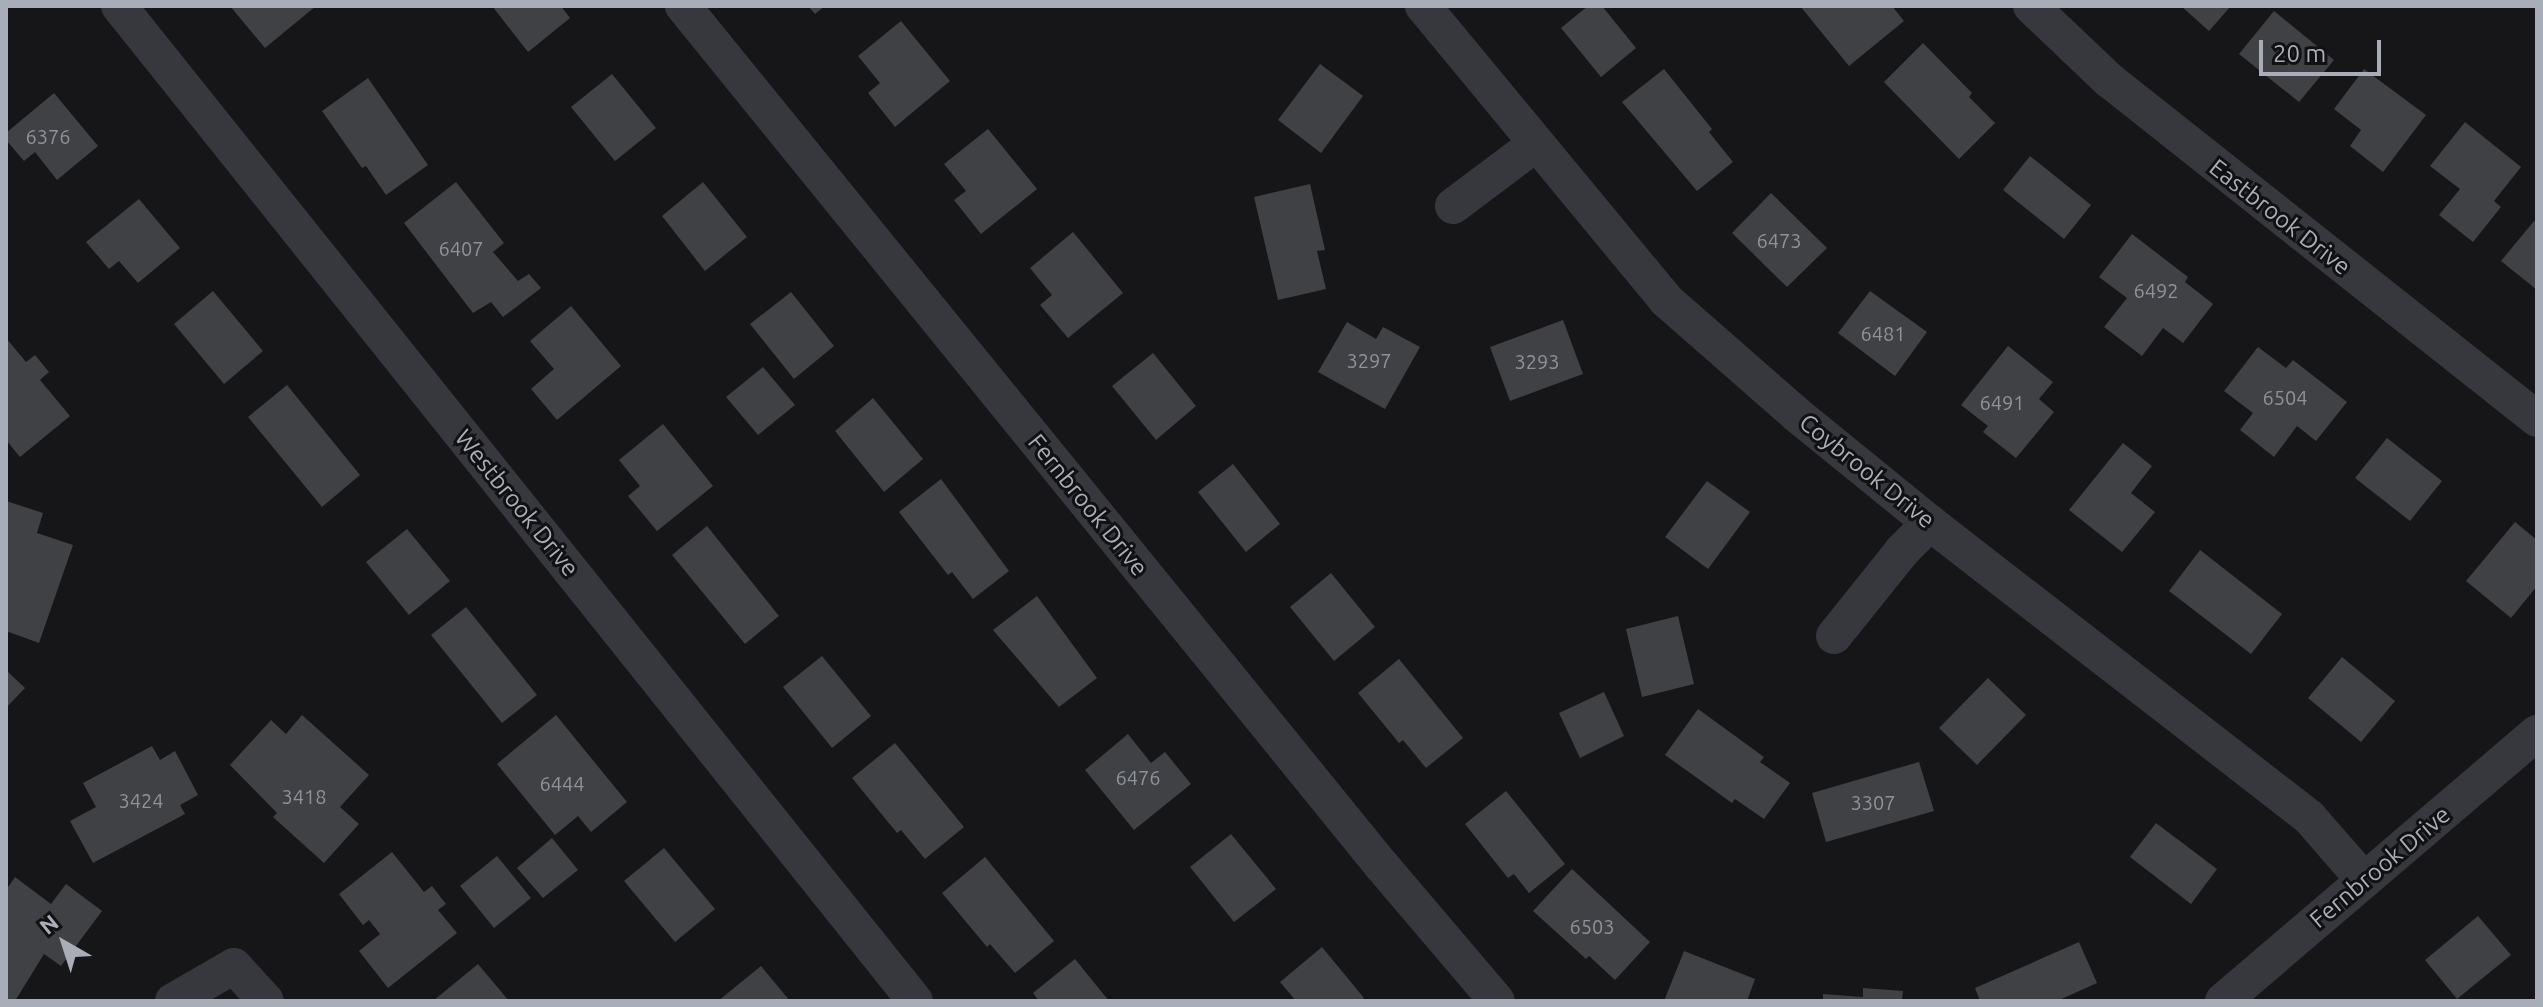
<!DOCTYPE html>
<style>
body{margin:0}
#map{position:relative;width:2543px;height:1007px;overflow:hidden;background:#161618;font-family:Ubuntu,sans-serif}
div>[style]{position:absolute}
.building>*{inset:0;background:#404145}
.street>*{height:36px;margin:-18px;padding:0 18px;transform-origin:18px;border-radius:18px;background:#37383d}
span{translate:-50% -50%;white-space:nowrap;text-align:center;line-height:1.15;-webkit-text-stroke:6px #111113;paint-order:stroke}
.number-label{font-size:20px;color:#8e929b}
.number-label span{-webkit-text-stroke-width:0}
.street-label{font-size:24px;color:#a8adb8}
.frame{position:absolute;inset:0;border:8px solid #a8adb8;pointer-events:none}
.north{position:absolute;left:24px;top:903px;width:80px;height:80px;-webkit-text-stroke:6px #111113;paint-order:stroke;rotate:321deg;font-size:22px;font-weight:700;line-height:32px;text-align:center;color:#a8adb8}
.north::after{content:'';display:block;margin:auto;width:28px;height:36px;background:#a8adb8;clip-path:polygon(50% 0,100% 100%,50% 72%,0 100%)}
.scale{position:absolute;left:2259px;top:40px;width:122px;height:36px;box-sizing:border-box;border:4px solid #a8adb8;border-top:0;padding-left:10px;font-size:24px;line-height:28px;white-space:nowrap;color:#a8adb8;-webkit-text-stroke:6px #111113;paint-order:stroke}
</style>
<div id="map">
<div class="building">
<div style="clip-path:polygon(230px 6px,316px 6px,265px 48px)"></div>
<div style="clip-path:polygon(492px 6px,561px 6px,570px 18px,528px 52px)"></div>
<div style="clip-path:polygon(808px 6px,825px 6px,815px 14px)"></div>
<div style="clip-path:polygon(1588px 6px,1602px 6px,1636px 48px,1601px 77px,1561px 28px)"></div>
<div style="clip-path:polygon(1800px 6px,1892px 6px,1904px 21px,1849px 66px)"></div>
<div style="clip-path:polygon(2181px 6px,2231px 6px,2209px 31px)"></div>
<div style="clip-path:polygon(2274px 11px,2334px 60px,2299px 102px,2239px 54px)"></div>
<div style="clip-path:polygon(901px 21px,950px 81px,895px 127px,868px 93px,880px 83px,858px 56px)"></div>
<div style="clip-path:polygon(1923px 43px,1972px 93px,1969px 97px,1995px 123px,1959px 159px,1884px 82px)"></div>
<div style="clip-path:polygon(1320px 64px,1363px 96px,1321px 153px,1278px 120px)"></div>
<div style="clip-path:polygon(1664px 69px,1712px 129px,1709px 132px,1733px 162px,1697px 191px,1622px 102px)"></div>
<div style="clip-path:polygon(2364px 69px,2426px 115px,2383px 172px,2350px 146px,2361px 130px,2334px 109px)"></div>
<div style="clip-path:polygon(612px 74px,656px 128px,615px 161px,571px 107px)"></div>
<div style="clip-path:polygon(368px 78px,428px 165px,386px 195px,366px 166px,362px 168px,322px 111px)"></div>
<div style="clip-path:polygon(54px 93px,98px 146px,57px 180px,35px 152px,24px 161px,6px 140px,6px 133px)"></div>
<div style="clip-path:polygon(2465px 122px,2521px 167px,2494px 201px,2501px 207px,2473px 242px,2439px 215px,2460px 189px,2430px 166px)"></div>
<div style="clip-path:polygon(988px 129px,1037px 189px,981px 234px,954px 200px,966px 191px,944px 164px)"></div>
<div style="clip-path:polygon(2030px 156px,2091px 205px,2064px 239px,2003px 190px)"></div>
<div style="clip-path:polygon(456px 182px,504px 243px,493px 252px,518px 281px,529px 274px,541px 288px,503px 317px,491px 302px,473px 313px,404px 223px)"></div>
<div style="clip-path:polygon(703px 182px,747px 237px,705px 271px,662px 216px)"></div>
<div style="clip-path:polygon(1310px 184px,1325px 250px,1317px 251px,1326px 289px,1278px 300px,1254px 197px)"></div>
<div style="clip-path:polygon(1771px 193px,1827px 248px,1787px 287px,1732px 233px)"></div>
<div style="clip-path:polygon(139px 199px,180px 248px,138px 283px,119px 261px,109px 269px,86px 242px)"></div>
<div style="clip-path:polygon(2534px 221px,2537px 223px,2537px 290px,2501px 261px)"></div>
<div style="clip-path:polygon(1073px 232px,1123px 293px,1068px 338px,1040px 305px,1052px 295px,1030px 268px)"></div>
<div style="clip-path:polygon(2132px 234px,2188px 277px,2185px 282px,2213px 304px,2183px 343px,2163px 328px,2142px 356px,2104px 327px,2127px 298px,2099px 277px)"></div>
<div style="clip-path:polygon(213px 291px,263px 351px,224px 384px,174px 324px)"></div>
<div style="clip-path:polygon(1870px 291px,1927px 332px,1895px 376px,1838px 333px)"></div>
<div style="clip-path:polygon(791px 292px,834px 346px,794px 379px,750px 324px)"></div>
<div style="clip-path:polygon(571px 306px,621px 366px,557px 420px,531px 389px,554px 369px,530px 341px)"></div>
<div style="clip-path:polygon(1563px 320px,1583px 374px,1510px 401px,1490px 347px)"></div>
<div style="clip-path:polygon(1347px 322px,1376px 339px,1383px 327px,1420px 347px,1385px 409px,1318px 372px)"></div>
<div style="clip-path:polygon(6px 338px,26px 362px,35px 355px,49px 372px,40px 380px,70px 416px,20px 457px,6px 440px)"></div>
<div style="clip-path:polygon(2008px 346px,2053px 382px,2039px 399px,2054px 412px,2016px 458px,1983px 432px,1988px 426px,1961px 405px)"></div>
<div style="clip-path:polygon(2258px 347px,2286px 368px,2293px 360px,2347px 402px,2316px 441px,2297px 426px,2274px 457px,2240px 430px,2253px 413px,2224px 391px)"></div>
<div style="clip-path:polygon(1153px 353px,1196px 406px,1156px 440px,1112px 386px)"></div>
<div style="clip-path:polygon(763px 367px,795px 405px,758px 435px,726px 397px)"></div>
<div style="clip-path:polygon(287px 385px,360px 475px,322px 507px,248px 417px)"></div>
<div style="clip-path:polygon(873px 398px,923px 459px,884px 492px,835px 431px)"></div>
<div style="clip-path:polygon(663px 424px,713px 486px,657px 531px,628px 496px,640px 486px,619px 460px)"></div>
<div style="clip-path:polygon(2387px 438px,2442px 481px,2410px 521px,2355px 478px)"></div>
<div style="clip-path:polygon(2123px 443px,2152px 466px,2131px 493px,2155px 512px,2122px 552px,2069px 510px)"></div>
<div style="clip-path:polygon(1233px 464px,1280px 524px,1246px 552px,1198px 492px)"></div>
<div style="clip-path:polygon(941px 479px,1009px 571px,973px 599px,952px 572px,948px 575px,899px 512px)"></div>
<div style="clip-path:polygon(1707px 481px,1750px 512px,1708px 569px,1665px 537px)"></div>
<div style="clip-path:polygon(6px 501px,43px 513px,37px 533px,73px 545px,39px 643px,6px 631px)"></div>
<div style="clip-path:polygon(2515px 522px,2537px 540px,2537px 586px,2511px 618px,2466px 581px)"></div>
<div style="clip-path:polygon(707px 526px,779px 616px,745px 644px,672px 555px)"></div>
<div style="clip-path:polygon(407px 529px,450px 581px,409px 615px,366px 562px)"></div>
<div style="clip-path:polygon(2200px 550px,2282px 614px,2251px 654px,2169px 591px)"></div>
<div style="clip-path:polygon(1331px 573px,1375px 627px,1334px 661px,1290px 607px)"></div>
<div style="clip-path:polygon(1037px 596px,1097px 678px,1059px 707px,993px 630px)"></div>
<div style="clip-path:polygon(466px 607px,537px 695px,502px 723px,431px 635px)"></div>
<div style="clip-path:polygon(1678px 616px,1694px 684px,1642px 697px,1626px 629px)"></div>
<div style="clip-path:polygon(822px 656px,871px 716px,832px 748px,783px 687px)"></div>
<div style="clip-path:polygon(2342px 657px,2395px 701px,2361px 742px,2308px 698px)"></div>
<div style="clip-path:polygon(1399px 659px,1463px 738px,1426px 768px,1403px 740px,1399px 743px,1358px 693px)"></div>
<div style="clip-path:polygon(6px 670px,25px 688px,6px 708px)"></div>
<div style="clip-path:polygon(1988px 678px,2026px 715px,1977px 765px,1939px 728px)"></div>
<div style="clip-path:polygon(1604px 692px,1624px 736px,1580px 758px,1559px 713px)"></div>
<div style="clip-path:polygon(1698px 709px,1764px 757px,1760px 762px,1790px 783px,1764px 819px,1735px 799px,1732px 803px,1665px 755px)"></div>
<div style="clip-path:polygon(302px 715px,369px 775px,340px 807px,359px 824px,324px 863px,273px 817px,277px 813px,230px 765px,271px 720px,286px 734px)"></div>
<div style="clip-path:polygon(556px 715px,627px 802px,591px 832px,578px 816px,555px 835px,497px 764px)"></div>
<div style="clip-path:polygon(1128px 734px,1151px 763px,1165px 752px,1191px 784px,1134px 830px,1085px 770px)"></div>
<div style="clip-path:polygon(895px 743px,964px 827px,925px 859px,901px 830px,897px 833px,852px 778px)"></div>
<div style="clip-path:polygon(152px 746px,160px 760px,175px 751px,198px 795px,180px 805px,185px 814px,93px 863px,70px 821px,96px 807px,83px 783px)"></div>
<div style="clip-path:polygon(1919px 762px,1934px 811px,1826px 842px,1812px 793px)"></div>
<div style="clip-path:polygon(1506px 791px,1565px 864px,1529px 893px,1514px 874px,1508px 878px,1465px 824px)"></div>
<div style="clip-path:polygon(2156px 823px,2217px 869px,2191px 904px,2130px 857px)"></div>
<div style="clip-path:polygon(1231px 834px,1276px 889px,1234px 922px,1190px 867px)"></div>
<div style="clip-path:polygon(552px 838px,578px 870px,543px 898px,517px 868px)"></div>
<div style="clip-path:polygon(664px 848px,715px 909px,675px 942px,624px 881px)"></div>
<div style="clip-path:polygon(392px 852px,424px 892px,432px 886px,446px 904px,438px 910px,457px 933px,388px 988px,359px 951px,380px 934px,369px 920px,363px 925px,339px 894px)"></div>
<div style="clip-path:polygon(497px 856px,531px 898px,494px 928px,460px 886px)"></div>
<div style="clip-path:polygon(985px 857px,1054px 941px,1015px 973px,990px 944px,987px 947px,942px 893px)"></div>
<div style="clip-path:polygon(1572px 869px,1650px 942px,1615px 980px,1589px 956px,1586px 959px,1533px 911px)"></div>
<div style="clip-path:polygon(15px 877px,51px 904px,66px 884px,102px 911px,61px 966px,44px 954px,15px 1001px,6px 1001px,6px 890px)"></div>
<div style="clip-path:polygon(2478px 916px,2511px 955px,2457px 999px,2425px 960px)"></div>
<div style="clip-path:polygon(2079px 942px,2097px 983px,2057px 1001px,1980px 1001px,1975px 988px)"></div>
<div style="clip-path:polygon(1322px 947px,1364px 998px,1360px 1001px,1296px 1001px,1280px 982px)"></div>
<div style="clip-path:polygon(1684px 951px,1755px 979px,1747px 1001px,1664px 1001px)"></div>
<div style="clip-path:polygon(1075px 959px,1109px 1001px,1039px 1001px,1033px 993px)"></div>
<div style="clip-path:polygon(478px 964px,509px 1001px,433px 1001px)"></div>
<div style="clip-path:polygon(761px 966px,790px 1001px,718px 1001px)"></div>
<div style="clip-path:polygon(1863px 988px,1903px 991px,1902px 1001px,1823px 1001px,1823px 994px,1863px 997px)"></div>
</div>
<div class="street">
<div style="left:119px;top:6px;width:1274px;rotate:51.34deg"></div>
<div style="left:683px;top:6px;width:1108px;rotate:50.9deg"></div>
<div style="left:1382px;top:866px;width:177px;rotate:49.6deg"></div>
<div style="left:1423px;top:6px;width:381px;rotate:50.4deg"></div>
<div style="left:1666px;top:300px;width:173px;rotate:41.2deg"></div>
<div style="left:1796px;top:414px;width:173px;rotate:39.1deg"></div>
<div style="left:1930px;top:523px;width:480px;rotate:37.8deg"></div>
<div style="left:2309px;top:817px;width:84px;rotate:48.9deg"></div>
<div style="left:2031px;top:6px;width:108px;rotate:43.5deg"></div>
<div style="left:2109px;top:80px;width:546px;rotate:38.38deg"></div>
<div style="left:1453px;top:206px;width:104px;rotate:-36.8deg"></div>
<div style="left:1834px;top:636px;width:109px;rotate:-51.3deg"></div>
<div style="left:1902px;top:551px;width:40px;rotate:-45deg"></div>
<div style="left:173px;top:1001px;width:70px;rotate:-29.8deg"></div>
<div style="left:234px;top:966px;width:47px;rotate:47.6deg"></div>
<div style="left:2223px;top:1001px;width:413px;rotate:-40.5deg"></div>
</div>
<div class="number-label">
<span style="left:48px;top:136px">6376</span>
<span style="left:1779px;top:240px">6473</span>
<span style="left:461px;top:248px">6407</span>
<span style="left:2156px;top:290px">6492</span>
<span style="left:1883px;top:333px">6481</span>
<span style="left:1369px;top:360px">3297</span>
<span style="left:1537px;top:361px">3293</span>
<span style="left:2285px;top:397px">6504</span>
<span style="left:2002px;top:402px">6491</span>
<span style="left:1138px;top:777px">6476</span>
<span style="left:562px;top:783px">6444</span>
<span style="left:304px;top:796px">3418</span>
<span style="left:141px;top:800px">3424</span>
<span style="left:1873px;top:802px">3307</span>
<span style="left:1592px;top:926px">6503</span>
</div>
<div class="street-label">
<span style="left:2280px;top:217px;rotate:38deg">Eastbrook Drive</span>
<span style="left:1867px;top:471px;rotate:39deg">Coybrook Drive</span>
<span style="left:517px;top:503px;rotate:51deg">Westbrook Drive</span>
<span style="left:1088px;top:505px;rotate:51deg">Fernbrook Drive</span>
<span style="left:2380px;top:867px;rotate:-40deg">Fernbrook Drive</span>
</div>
<div class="frame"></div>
<div class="north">N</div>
<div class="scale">20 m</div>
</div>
